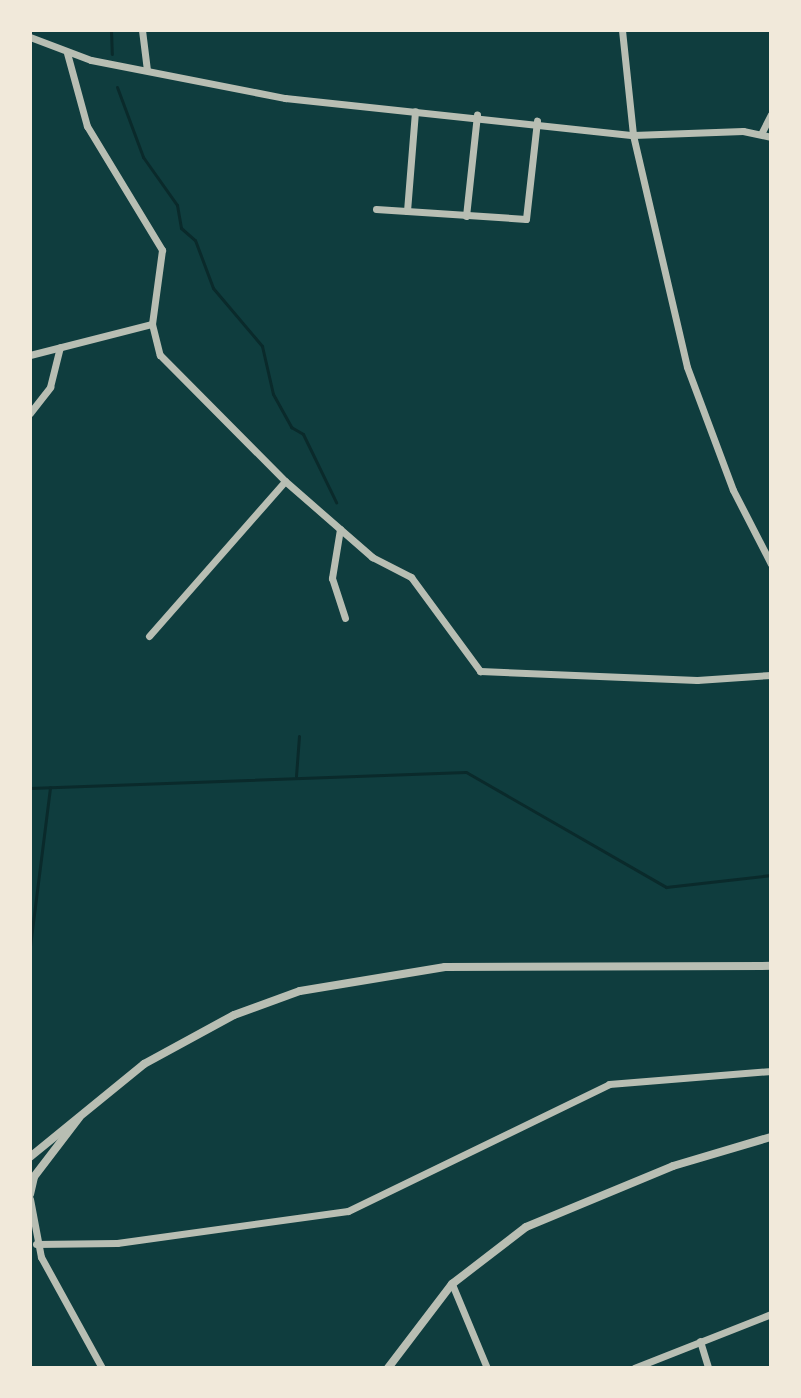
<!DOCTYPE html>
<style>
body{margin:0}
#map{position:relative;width:801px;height:1398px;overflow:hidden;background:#0f3d3e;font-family:"Titillium Web",sans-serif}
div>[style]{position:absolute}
.stream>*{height:3px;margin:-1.5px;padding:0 1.5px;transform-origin:1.5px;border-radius:1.5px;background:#0a2a2b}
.minor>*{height:7px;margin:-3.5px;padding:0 3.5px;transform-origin:3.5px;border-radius:3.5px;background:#b8beb3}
.tertiary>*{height:8px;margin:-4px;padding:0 4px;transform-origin:4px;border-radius:4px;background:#b8beb3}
span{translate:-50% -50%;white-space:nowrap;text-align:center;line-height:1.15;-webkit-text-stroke:6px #f1e9da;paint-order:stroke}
.frame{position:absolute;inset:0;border:32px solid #f1e9da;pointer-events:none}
</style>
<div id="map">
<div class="stream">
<div style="left:111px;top:30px;width:24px;rotate:88deg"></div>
<div style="left:117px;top:87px;width:75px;rotate:69.6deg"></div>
<div style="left:143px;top:157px;width:59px;rotate:54.7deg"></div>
<div style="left:177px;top:205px;width:23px;rotate:80deg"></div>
<div style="left:181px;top:228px;width:18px;rotate:41deg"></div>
<div style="left:195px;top:240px;width:51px;rotate:69.4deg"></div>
<div style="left:213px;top:288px;width:76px;rotate:49.8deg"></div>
<div style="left:262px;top:346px;width:49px;rotate:77.1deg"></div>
<div style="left:273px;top:394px;width:38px;rotate:61deg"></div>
<div style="left:291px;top:427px;width:14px;rotate:30deg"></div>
<div style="left:303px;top:434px;width:76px;rotate:64.1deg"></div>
<div style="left:296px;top:776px;width:40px;rotate:-85.7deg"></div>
<div style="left:30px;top:788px;width:436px;rotate:-2.1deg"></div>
<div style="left:466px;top:772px;width:231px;rotate:29.9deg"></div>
<div style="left:666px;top:887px;width:106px;rotate:-6.5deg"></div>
<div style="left:30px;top:946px;width:160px;rotate:-82.8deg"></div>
</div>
<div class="minor">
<div style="left:142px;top:30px;width:40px;rotate:82.9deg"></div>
<div style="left:622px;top:30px;width:106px;rotate:84deg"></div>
<div style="left:633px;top:135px;width:238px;rotate:76.9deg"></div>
<div style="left:687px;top:367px;width:131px;rotate:69.5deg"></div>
<div style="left:733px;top:490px;width:83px;rotate:62.8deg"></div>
<div style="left:30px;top:37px;width:65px;rotate:20.7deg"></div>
<div style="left:91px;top:60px;width:198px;rotate:11.1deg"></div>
<div style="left:285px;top:98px;width:350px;rotate:6.1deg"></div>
<div style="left:633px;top:135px;width:110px;rotate:-2.1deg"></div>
<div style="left:743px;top:131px;width:29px;rotate:12deg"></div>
<div style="left:67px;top:53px;width:76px;rotate:74.7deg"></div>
<div style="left:87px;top:126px;width:145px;rotate:58.8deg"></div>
<div style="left:162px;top:250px;width:75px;rotate:97.7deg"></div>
<div style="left:152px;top:324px;width:32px;rotate:76deg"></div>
<div style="left:160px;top:355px;width:177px;rotate:45.2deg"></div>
<div style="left:285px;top:481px;width:116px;rotate:41.1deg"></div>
<div style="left:372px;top:557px;width:44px;rotate:27.1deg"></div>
<div style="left:411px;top:577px;width:117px;rotate:53.7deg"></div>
<div style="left:480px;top:671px;width:217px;rotate:2.4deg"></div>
<div style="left:697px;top:680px;width:74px;rotate:-3.9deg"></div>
<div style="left:761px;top:134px;width:22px;rotate:-63deg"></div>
<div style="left:376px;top:209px;width:150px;rotate:3.8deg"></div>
<div style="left:526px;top:219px;width:99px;rotate:-83.6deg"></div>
<div style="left:407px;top:211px;width:100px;rotate:-85.4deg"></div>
<div style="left:466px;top:216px;width:102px;rotate:-83.8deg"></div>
<div style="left:30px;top:355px;width:126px;rotate:-14.3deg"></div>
<div style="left:30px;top:413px;width:33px;rotate:-52deg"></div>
<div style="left:50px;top:387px;width:41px;rotate:-76deg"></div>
<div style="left:340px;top:529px;width:50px;rotate:99.3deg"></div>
<div style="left:332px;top:578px;width:42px;rotate:72deg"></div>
<div style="left:149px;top:636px;width:206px;rotate:-48.7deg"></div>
<div style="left:30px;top:1194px;width:17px;rotate:-77deg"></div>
<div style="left:30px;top:1199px;width:59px;rotate:79.3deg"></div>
<div style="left:41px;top:1257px;width:127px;rotate:61.2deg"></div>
<div style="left:36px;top:1244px;width:81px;rotate:-0.7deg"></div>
<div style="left:117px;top:1243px;width:233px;rotate:-7.9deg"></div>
<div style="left:348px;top:1211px;width:290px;rotate:-25.9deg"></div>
<div style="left:609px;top:1084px;width:163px;rotate:-4.6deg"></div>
<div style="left:452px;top:1284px;width:91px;rotate:67.4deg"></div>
<div style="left:700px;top:1341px;width:28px;rotate:73deg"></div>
<div style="left:634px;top:1368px;width:147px;rotate:-21.5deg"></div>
</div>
<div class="tertiary">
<div style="left:30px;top:1157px;width:147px;rotate:-39.2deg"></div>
<div style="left:144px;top:1064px;width:102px;rotate:-28.6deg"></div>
<div style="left:234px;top:1015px;width:70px;rotate:-20deg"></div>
<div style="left:300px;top:991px;width:147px;rotate:-9.4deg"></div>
<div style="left:445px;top:967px;width:326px;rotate:-0.2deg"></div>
<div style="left:30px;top:1182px;width:81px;rotate:-52.6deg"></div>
<div style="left:388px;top:1368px;width:106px;rotate:-52.7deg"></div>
<div style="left:452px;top:1284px;width:93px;rotate:-37.6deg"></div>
<div style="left:526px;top:1227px;width:159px;rotate:-22.5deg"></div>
<div style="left:673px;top:1166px;width:102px;rotate:-16.5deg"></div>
</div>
<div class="frame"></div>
</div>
